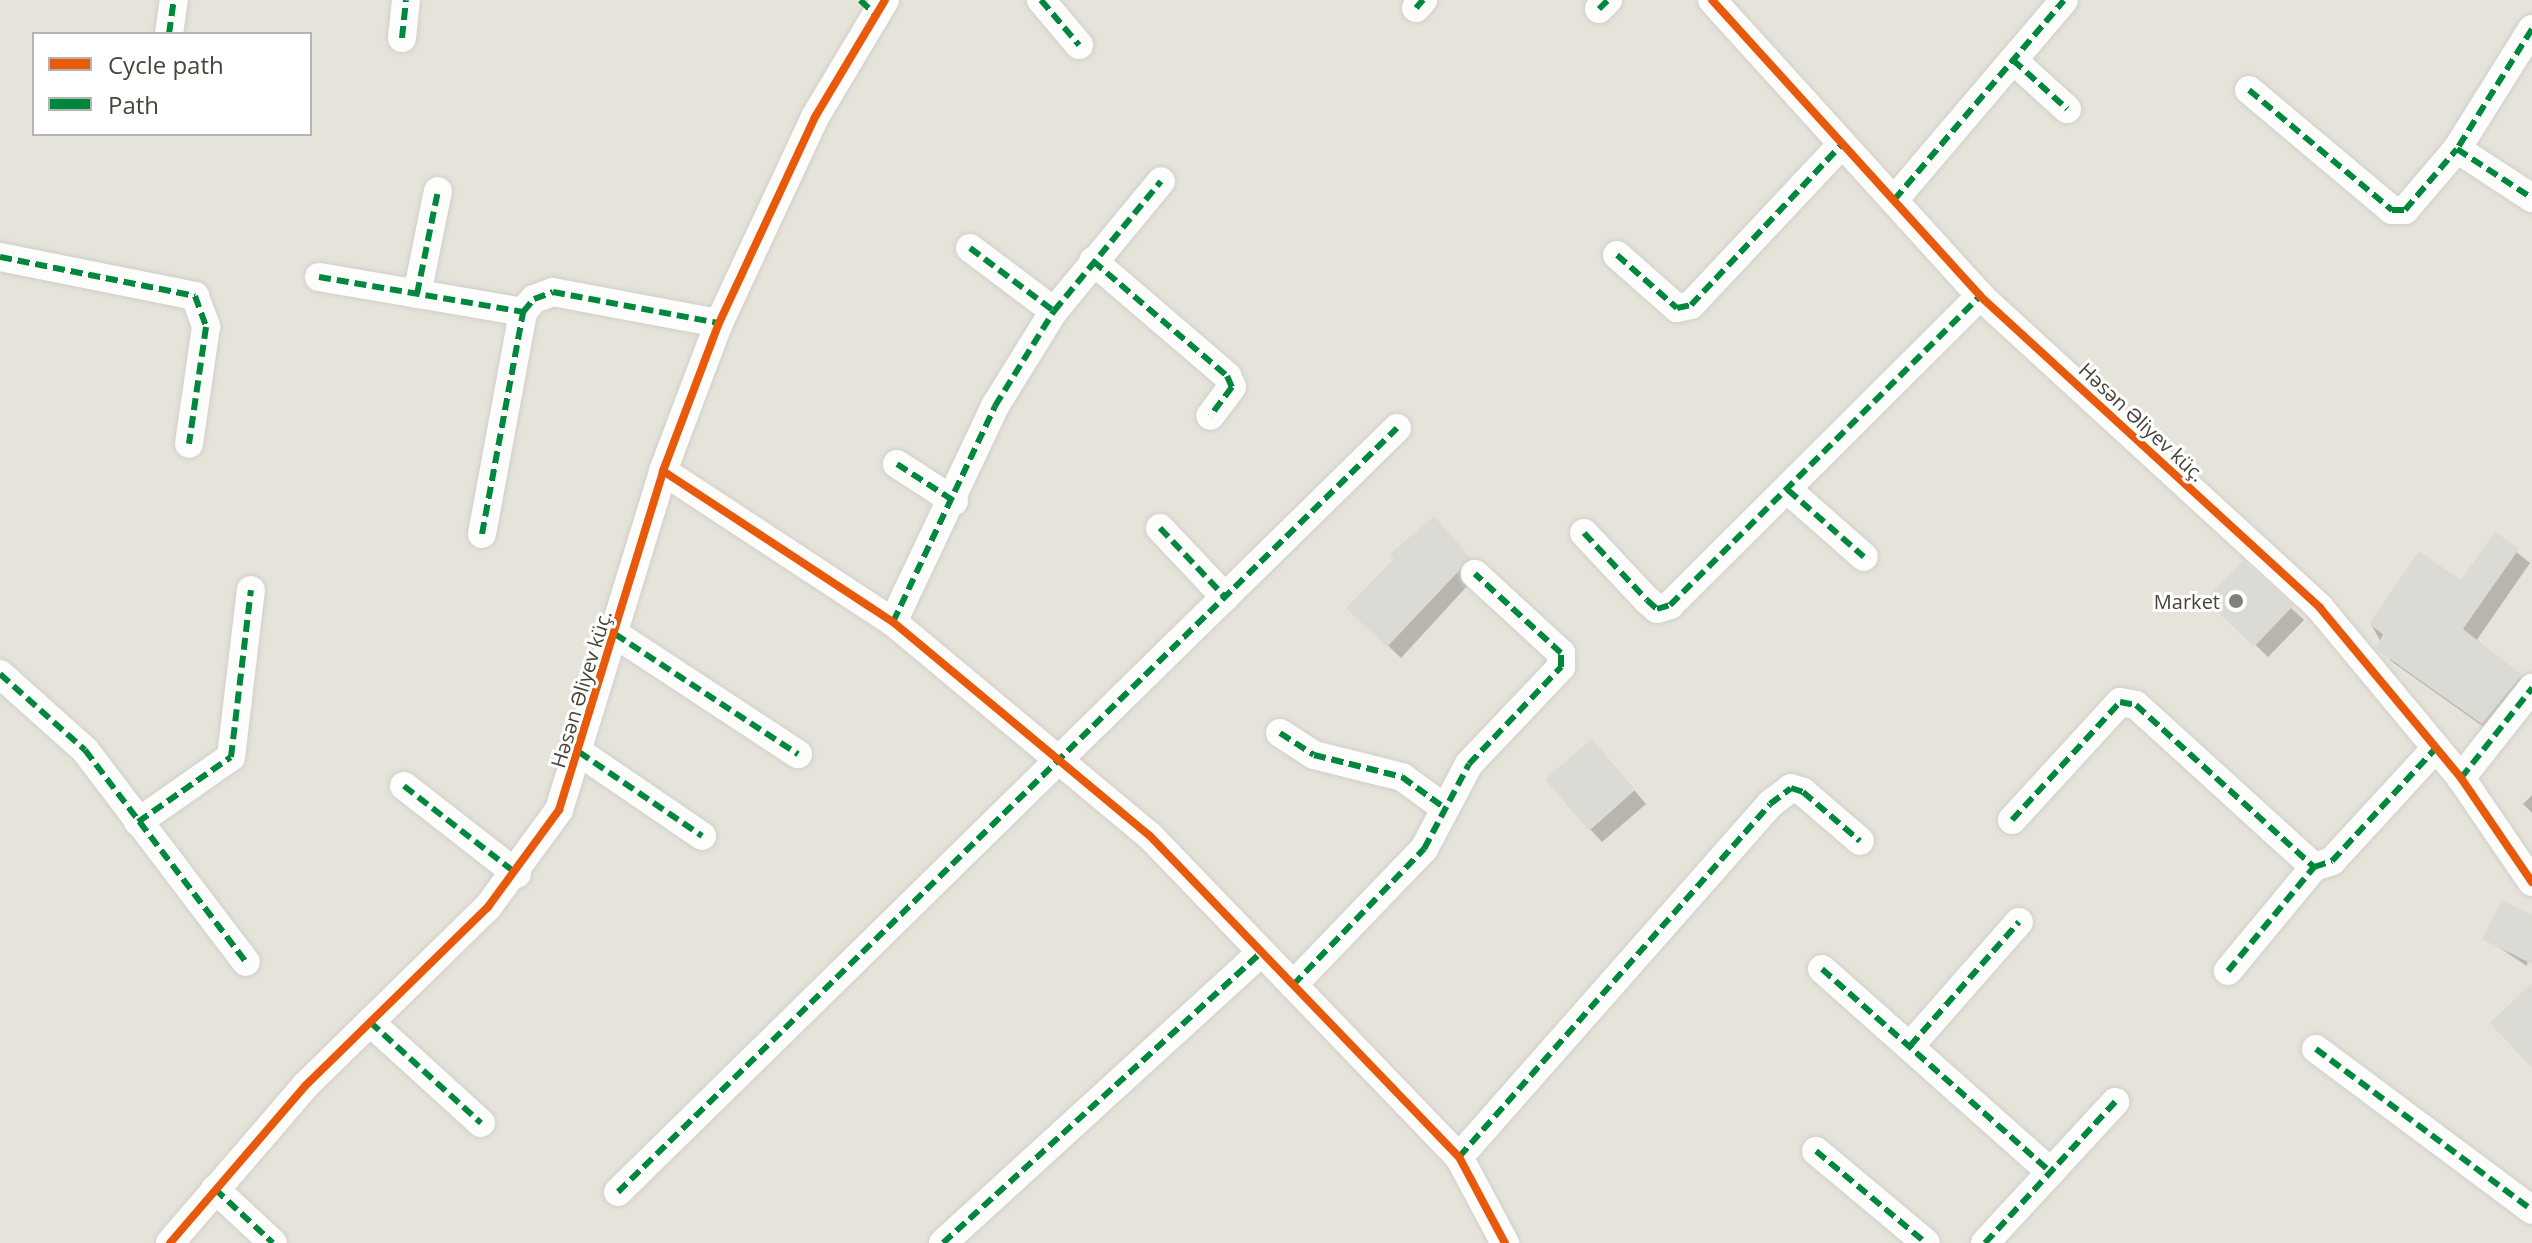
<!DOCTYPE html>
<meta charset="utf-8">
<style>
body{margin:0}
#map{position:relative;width:2532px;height:1243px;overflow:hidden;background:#f1f1ec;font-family:"Open Sans",sans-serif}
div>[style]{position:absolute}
.residential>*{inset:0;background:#e5e3da}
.shadow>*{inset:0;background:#0003}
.building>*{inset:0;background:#dbdad4}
.roads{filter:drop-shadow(0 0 2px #cfcfca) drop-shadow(0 0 2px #cfcfca)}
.street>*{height:28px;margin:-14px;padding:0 14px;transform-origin:14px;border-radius:14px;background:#fdfdfc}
.quiet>*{height:6px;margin-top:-3px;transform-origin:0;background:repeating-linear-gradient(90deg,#00873e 0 12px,transparent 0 18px)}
.cycleway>*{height:8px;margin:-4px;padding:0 4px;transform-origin:4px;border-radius:4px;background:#e8590c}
.dots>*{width:22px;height:22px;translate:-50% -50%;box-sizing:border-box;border:4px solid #fff;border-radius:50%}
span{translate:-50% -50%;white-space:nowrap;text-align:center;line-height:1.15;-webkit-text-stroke:6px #fff;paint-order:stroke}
.street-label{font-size:20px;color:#474439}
.poi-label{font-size:20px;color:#474439}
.right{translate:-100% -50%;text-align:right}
.legend{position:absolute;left:32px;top:32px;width:280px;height:104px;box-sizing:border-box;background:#fff;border:2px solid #b5b4b0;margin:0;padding:10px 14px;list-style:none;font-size:24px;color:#474439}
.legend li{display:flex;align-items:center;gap:16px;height:40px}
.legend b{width:40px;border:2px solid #b5b4b0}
</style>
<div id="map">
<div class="residential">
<div style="clip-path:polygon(evenodd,0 0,2532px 0,2532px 1243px,0 1243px,0 0,34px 34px,310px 34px,310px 134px,34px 134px,34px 34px)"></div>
</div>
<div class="shadow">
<div style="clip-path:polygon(1446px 531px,1481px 571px,1401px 658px,1349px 608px)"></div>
<div style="clip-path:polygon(2495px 535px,2530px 563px,2476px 641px,2532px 688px,2495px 735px,2391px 661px,2371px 624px,2462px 583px)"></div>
<div style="clip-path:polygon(2243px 563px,2304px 620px,2268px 657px,2208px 599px)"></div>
<div style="clip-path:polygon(1604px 754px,1646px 804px,1602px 842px,1590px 829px)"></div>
<div style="clip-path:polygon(2532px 795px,2532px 813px,2523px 804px)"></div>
<div style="clip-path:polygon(2532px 917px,2527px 966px,2485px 938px)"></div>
</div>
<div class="building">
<div style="clip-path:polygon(1434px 516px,1471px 558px,1387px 647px,1346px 608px,1394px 559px,1390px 554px)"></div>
<div style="clip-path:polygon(2495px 532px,2519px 549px,2463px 629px,2522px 675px,2482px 724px,2376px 649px,2383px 634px,2369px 624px,2419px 551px,2461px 580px)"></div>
<div style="clip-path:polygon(2243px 561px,2293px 606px,2254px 647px,2205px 599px)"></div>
<div style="clip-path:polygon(1592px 739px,1635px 790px,1589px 831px,1545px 779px)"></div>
<div style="clip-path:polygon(2502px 900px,2532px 915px,2532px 964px,2482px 939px)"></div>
<div style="clip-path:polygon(2532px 983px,2532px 1068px,2490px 1023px)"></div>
</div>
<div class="roads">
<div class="street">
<div style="left:1041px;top:0;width:59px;rotate:49.8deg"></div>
<div style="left:1712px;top:0;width:399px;rotate:47.8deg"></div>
<div style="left:1980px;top:296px;width:461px;rotate:42.5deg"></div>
<div style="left:2320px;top:608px;width:221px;rotate:50.3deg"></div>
<div style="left:2461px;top:778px;width:126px;rotate:55.7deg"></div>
<div style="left:1416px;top:8px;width:11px;rotate:-49deg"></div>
<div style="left:1599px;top:9px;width:13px;rotate:-45deg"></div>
<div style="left:2532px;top:29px;width:142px;rotate:122deg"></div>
<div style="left:2457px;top:149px;width:90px;rotate:33.2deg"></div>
<div style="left:169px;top:34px;width:34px;rotate:-82deg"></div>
<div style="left:402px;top:38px;width:38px;rotate:-84deg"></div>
<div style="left:2013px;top:60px;width:73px;rotate:42.2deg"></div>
<div style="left:2249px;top:90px;width:187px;rotate:40deg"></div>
<div style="left:2392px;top:210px;width:13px"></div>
<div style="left:2405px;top:210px;width:80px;rotate:-49.6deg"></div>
<div style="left:1894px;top:200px;width:262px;rotate:-49.6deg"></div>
<div style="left:970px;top:248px;width:105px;rotate:36.9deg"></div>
<div style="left:1617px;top:255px;width:80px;rotate:41.5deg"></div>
<div style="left:1677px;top:308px;width:14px;rotate:-12deg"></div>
<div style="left:1691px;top:305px;width:219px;rotate:-46.8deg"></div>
<div style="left:0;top:257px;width:199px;rotate:11.3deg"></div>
<div style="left:195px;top:296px;width:33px;rotate:70deg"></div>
<div style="left:206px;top:327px;width:118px;rotate:98.3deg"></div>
<div style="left:1093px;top:261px;width:177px;rotate:40.6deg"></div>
<div style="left:1227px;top:376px;width:12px;rotate:66deg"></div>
<div style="left:1232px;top:387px;width:36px;rotate:127deg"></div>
<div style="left:319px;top:277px;width:207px;rotate:9.7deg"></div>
<div style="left:417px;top:294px;width:105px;rotate:-78.5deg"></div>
<div style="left:897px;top:464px;width:68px;rotate:33deg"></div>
<div style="left:663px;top:471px;width:275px;rotate:33.3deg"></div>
<div style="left:893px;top:622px;width:334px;rotate:39.8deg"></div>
<div style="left:1150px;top:836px;width:446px;rotate:46.1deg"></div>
<div style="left:1459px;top:1157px;width:98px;rotate:61.9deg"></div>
<div style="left:1788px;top:490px;width:101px;rotate:41.4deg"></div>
<div style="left:1160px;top:528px;width:95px;rotate:46.7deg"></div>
<div style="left:1584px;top:533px;width:92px;rotate:46.8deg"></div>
<div style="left:1647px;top:600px;width:13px;rotate:42deg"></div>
<div style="left:1657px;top:609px;width:14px;rotate:-17deg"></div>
<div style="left:1670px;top:605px;width:438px;rotate:-44.9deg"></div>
<div style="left:482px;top:534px;width:226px;rotate:-79.5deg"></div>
<div style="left:523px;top:312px;width:17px;rotate:-50deg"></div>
<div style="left:534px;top:299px;width:20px;rotate:-20deg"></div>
<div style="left:553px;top:292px;width:169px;rotate:10.6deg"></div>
<div style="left:893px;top:622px;width:239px;rotate:-64.7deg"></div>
<div style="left:995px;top:406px;width:112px;rotate:-58.2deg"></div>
<div style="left:1054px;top:311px;width:168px;rotate:-50.5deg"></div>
<div style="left:615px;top:634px;width:219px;rotate:33.3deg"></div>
<div style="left:0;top:674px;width:114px;rotate:41.8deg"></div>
<div style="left:85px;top:750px;width:266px;rotate:52.8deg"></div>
<div style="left:1280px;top:733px;width:40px;rotate:32.9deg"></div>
<div style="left:1314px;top:755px;width:91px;rotate:14deg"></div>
<div style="left:1402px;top:777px;width:49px;rotate:35.9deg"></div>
<div style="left:579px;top:752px;width:149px;rotate:34.3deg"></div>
<div style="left:2461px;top:778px;width:115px;rotate:-51.7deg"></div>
<div style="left:404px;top:786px;width:143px;rotate:37.9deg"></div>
<div style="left:2012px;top:820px;width:160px;rotate:-47.5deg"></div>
<div style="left:2120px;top:702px;width:16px;rotate:11deg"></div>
<div style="left:2136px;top:705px;width:241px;rotate:42.3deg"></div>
<div style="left:2314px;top:867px;width:19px;rotate:-18deg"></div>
<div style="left:2332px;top:861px;width:154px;rotate:-47.4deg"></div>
<div style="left:138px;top:822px;width:113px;rotate:-35deg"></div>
<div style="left:231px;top:757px;width:168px;rotate:-83.2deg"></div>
<div style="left:1822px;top:969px;width:306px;rotate:41.6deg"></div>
<div style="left:2228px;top:971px;width:135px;rotate:-50.4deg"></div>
<div style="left:1293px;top:985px;width:189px;rotate:-46.1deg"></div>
<div style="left:1424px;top:849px;width:96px;rotate:-62.1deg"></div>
<div style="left:1469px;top:764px;width:134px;rotate:-46.5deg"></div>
<div style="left:1561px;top:667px;width:14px;rotate:-90deg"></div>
<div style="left:1561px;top:653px;width:117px;rotate:-137.4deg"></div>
<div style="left:370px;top:1022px;width:150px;rotate:42.3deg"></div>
<div style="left:1910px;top:1046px;width:165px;rotate:-48.7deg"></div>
<div style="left:2316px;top:1049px;width:269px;rotate:36.7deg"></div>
<div style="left:1816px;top:1151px;width:143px;rotate:39.9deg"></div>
<div style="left:1459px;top:1157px;width:470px;rotate:-48.6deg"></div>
<div style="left:1770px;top:804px;width:26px;rotate:-37deg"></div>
<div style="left:1791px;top:788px;width:13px;rotate:18deg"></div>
<div style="left:1803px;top:792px;width:75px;rotate:40.7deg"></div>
<div style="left:215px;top:1189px;width:79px;rotate:43deg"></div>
<div style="left:618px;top:1192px;width:1091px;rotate:-44.44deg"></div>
<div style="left:170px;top:1243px;width:208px;rotate:-49.3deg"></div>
<div style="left:306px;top:1085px;width:255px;rotate:-44.4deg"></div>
<div style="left:488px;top:907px;width:120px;rotate:-53.8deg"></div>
<div style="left:559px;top:810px;width:355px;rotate:-72.9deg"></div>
<div style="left:663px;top:471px;width:158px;rotate:-69.3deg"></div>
<div style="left:719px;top:323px;width:227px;rotate:-65deg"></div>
<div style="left:815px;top:117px;width:136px;rotate:-59.1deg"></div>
<div style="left:943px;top:1243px;width:430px;rotate:-42.4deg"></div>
<div style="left:1985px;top:1243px;width:192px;rotate:-47.3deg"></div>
</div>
</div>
<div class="quiet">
<div style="left:860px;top:0;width:19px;rotate:43deg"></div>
<div style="left:1041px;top:0;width:59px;rotate:49.8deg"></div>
<div style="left:1416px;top:8px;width:11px;rotate:-49deg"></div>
<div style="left:1599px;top:9px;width:13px;rotate:-45deg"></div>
<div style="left:2532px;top:29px;width:142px;rotate:122deg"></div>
<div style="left:2457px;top:149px;width:90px;rotate:33.2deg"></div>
<div style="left:169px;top:34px;width:34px;rotate:-82deg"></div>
<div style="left:402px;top:38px;width:38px;rotate:-84deg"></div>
<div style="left:2013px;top:60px;width:73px;rotate:42.2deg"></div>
<div style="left:2249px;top:90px;width:187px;rotate:40deg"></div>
<div style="left:2392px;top:210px;width:13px"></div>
<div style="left:2405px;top:210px;width:80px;rotate:-49.6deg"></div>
<div style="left:1894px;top:200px;width:262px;rotate:-49.6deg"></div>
<div style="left:970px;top:248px;width:105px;rotate:36.9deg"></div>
<div style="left:1617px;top:255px;width:80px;rotate:41.5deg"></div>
<div style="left:1677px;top:308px;width:14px;rotate:-12deg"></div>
<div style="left:1691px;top:305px;width:219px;rotate:-46.8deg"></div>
<div style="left:0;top:257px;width:199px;rotate:11.3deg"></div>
<div style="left:195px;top:296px;width:33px;rotate:70deg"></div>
<div style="left:206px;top:327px;width:118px;rotate:98.3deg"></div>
<div style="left:1093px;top:261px;width:177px;rotate:40.6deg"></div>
<div style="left:1227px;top:376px;width:12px;rotate:66deg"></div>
<div style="left:1232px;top:387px;width:36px;rotate:127deg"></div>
<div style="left:319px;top:277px;width:207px;rotate:9.7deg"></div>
<div style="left:417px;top:294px;width:105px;rotate:-78.5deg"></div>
<div style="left:897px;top:464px;width:68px;rotate:33deg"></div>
<div style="left:1788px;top:490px;width:101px;rotate:41.4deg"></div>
<div style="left:1160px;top:528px;width:95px;rotate:46.7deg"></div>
<div style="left:1584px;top:533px;width:92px;rotate:46.8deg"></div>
<div style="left:1647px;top:600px;width:13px;rotate:42deg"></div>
<div style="left:1657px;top:609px;width:14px;rotate:-17deg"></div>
<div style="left:1670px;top:605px;width:438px;rotate:-44.9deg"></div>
<div style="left:482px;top:534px;width:226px;rotate:-79.5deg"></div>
<div style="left:523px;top:312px;width:17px;rotate:-50deg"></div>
<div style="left:534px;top:299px;width:20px;rotate:-20deg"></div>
<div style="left:553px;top:292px;width:169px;rotate:10.6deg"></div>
<div style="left:893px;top:622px;width:239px;rotate:-64.7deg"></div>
<div style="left:995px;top:406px;width:112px;rotate:-58.2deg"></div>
<div style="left:1054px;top:311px;width:168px;rotate:-50.5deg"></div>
<div style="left:615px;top:634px;width:219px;rotate:33.3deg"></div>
<div style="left:0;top:674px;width:114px;rotate:41.8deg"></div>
<div style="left:85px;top:750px;width:266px;rotate:52.8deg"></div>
<div style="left:1280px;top:733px;width:40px;rotate:32.9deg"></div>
<div style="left:1314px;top:755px;width:91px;rotate:14deg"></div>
<div style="left:1402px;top:777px;width:49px;rotate:35.9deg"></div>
<div style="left:579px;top:752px;width:149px;rotate:34.3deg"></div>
<div style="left:2461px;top:778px;width:115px;rotate:-51.7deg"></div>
<div style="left:404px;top:786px;width:143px;rotate:37.9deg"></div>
<div style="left:2012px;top:820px;width:160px;rotate:-47.5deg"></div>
<div style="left:2120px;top:702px;width:16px;rotate:11deg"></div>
<div style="left:2136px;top:705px;width:241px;rotate:42.3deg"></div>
<div style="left:2314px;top:867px;width:19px;rotate:-18deg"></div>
<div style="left:2332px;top:861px;width:154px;rotate:-47.4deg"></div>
<div style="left:138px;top:822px;width:113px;rotate:-35deg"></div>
<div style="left:231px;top:757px;width:168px;rotate:-83.2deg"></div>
<div style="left:1822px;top:969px;width:306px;rotate:41.6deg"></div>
<div style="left:2228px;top:971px;width:135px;rotate:-50.4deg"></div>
<div style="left:1293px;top:985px;width:189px;rotate:-46.1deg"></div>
<div style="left:1424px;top:849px;width:96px;rotate:-62.1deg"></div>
<div style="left:1469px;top:764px;width:134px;rotate:-46.5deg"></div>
<div style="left:1561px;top:667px;width:14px;rotate:-90deg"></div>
<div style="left:1561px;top:653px;width:117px;rotate:-137.4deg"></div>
<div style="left:370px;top:1022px;width:150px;rotate:42.3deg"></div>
<div style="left:1910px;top:1046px;width:165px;rotate:-48.7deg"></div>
<div style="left:2316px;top:1049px;width:269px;rotate:36.7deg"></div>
<div style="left:1816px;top:1151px;width:143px;rotate:39.9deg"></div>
<div style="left:1459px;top:1157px;width:470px;rotate:-48.6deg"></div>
<div style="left:1770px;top:804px;width:26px;rotate:-37deg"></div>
<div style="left:1791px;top:788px;width:13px;rotate:18deg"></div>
<div style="left:1803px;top:792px;width:75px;rotate:40.7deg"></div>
<div style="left:215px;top:1189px;width:79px;rotate:43deg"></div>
<div style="left:618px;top:1192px;width:1091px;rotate:-44.44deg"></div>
<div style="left:943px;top:1243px;width:430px;rotate:-42.4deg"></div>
<div style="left:1985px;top:1243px;width:192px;rotate:-47.3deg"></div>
</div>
<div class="cycleway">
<div style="left:1712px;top:0;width:399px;rotate:47.8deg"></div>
<div style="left:1980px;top:296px;width:461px;rotate:42.5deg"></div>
<div style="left:2320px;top:608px;width:221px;rotate:50.3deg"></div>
<div style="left:2461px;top:778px;width:126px;rotate:55.7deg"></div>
<div style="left:663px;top:471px;width:275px;rotate:33.3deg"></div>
<div style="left:893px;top:622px;width:334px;rotate:39.8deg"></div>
<div style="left:1150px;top:836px;width:446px;rotate:46.1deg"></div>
<div style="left:1459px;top:1157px;width:98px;rotate:61.9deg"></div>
<div style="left:170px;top:1243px;width:208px;rotate:-49.3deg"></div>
<div style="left:306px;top:1085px;width:255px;rotate:-44.4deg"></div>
<div style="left:488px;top:907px;width:120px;rotate:-53.8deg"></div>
<div style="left:559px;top:810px;width:355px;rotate:-72.9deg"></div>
<div style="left:663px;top:471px;width:158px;rotate:-69.3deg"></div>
<div style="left:719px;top:323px;width:227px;rotate:-65deg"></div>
<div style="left:815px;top:117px;width:136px;rotate:-59.1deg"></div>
</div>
<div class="dots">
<div style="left:2236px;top:601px;background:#828178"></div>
</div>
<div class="street-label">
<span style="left:2142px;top:422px;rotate:43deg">Həsən Əliyev küç.</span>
<span style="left:581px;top:689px;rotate:-73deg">Həsən Əliyev küç.</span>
</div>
<div class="poi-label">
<span class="right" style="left:2220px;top:601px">Market</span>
</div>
<ul class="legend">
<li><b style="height:10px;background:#e8590c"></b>Cycle path</li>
<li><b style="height:10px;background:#00873e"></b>Path</li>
</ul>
</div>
